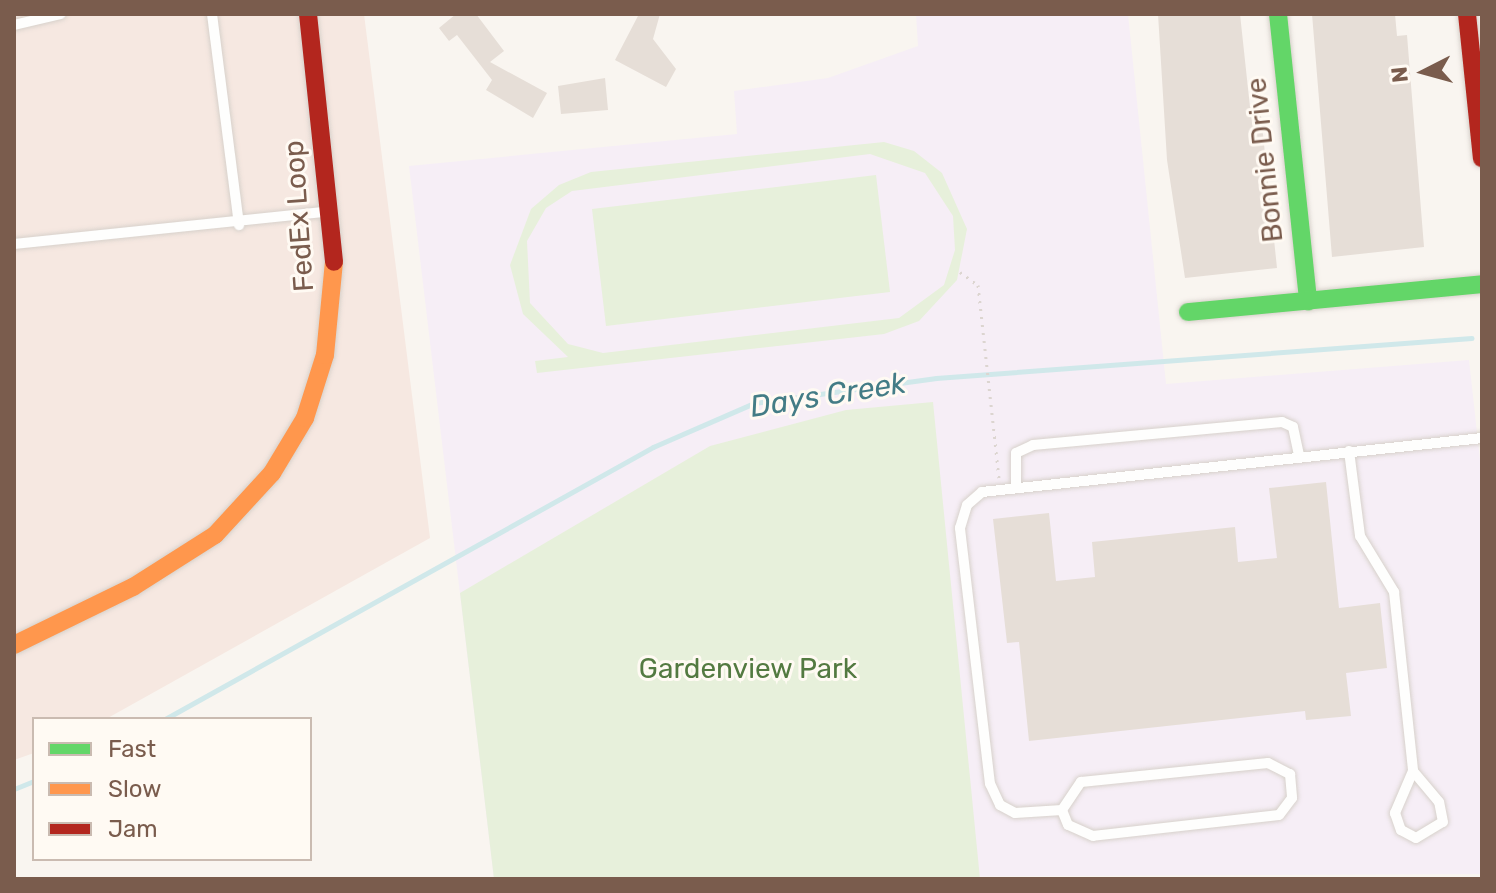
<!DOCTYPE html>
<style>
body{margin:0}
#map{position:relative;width:1496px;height:893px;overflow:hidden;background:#f9f5f0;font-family:Rubik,sans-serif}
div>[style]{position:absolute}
.commercial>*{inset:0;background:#f6e8e1}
.education>*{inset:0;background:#f6eef6}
.green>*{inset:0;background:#e7f0db}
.stream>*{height:5px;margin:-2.5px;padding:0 2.5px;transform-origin:2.5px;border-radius:2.5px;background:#d0e8ea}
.building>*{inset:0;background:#e6ded7}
.path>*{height:3px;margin-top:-1.5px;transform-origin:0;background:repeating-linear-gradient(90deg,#dcd5d0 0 2px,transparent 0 8px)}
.roads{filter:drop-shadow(0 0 2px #d7d1cb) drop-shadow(0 0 2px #d7d1cb)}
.lane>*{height:10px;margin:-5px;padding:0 5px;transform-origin:5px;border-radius:5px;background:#fefefd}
.fast>*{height:18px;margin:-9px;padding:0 9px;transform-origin:9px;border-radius:9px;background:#63d668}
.slow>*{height:18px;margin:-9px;padding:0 9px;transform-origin:9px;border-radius:9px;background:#ff974d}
.jam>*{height:18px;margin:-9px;padding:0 9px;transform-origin:9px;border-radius:9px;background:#b3261e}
span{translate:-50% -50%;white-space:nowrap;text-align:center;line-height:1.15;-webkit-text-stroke:6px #fffaf3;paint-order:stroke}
.street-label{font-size:28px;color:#7a5c4d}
.park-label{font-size:28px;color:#537a41}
.water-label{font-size:30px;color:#437c86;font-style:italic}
.frame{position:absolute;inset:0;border:16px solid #7a5c4d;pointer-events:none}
.legend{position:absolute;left:32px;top:717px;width:280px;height:144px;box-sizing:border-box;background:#fffaf3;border:2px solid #cabbb1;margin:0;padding:10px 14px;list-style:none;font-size:24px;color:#7a5c4d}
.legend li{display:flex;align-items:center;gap:16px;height:40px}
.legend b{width:40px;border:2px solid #cabbb1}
.north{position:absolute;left:1384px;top:32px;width:80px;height:80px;-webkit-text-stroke:6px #fffaf3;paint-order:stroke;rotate:264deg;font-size:22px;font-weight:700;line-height:32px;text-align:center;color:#7a5c4d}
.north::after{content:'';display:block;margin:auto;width:28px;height:36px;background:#7a5c4d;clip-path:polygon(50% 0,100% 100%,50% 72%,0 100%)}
</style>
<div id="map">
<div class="commercial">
<div style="clip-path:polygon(14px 14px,364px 14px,430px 538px,106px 719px,34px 719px,34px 753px,14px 760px)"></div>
</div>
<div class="education">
<div style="clip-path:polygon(916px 14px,1128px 14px,1166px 384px,1469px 360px,1482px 478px,1482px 874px,494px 879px,409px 166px,737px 134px,734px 91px,828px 78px,918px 46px)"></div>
</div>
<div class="green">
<div style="clip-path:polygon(evenodd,884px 142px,914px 151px,942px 173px,967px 229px,957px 280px,919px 321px,884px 334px,537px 373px,535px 361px,568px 357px,523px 314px,510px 265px,531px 209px,559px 185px,591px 172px,884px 142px,870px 154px,925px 173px,953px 216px,955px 250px,944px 285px,899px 318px,603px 353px,568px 344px,530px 303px,527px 241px,546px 208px,572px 191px,870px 154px)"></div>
<div style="clip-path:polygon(876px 175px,890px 292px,606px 326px,592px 209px)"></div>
<div style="clip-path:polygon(933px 402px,980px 879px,494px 879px,460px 593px,710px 446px,846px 410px)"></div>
</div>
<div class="stream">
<div style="left:165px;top:719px;width:559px;rotate:-29.13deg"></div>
<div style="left:653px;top:447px;width:110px;rotate:-23.5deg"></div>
<div style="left:754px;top:403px;width:184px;rotate:-7.8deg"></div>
<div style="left:936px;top:378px;width:537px;rotate:-4.27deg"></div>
<div style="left:14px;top:789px;width:22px;rotate:-22deg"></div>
</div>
<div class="building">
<div style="clip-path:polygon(456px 14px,476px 14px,504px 51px,490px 62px,547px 93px,533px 118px,486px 90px,492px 80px,457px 35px,449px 41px,439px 28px)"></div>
<div style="clip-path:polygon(639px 14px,660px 14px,653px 39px,676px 69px,666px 87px,615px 60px)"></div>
<div style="clip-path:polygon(1158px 14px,1240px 14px,1250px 107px,1260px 106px,1277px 268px,1185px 278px,1167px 160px)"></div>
<div style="clip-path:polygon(1312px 14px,1395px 14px,1397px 36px,1407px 35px,1424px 247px,1332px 257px)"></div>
<div style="clip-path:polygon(605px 78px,608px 110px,561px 114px,558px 86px)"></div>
<div style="clip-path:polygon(1326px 482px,1339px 608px,1380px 603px,1387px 668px,1346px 673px,1351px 716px,1306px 720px,1305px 711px,1029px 741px,1019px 642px,1007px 643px,993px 519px,1049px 513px,1056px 581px,1095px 577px,1092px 542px,1235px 527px,1238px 562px,1277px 558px,1269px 488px)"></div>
</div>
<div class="path">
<div style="left:960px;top:272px;width:22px;rotate:36deg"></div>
<div style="left:978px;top:285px;width:194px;rotate:83.8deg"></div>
</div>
<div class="roads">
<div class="lane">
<div style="left:212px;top:14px;width:213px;rotate:82.7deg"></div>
<div style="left:14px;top:25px;width:48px;rotate:-13.2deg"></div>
<div style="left:14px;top:244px;width:313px;rotate:-5.9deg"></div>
<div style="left:1349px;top:451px;width:86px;rotate:82.6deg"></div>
<div style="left:1360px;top:536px;width:66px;rotate:58.7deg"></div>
<div style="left:1394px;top:592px;width:180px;rotate:83.9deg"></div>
<div style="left:1413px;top:771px;width:46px;rotate:113.2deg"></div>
<div style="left:1395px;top:813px;width:18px;rotate:71deg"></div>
<div style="left:1401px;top:830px;width:17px;rotate:28deg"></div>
<div style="left:1416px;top:838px;width:31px;rotate:-31deg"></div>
<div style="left:1443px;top:822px;width:20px;rotate:-101deg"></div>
<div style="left:1439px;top:802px;width:40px;rotate:-130deg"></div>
<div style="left:1016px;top:487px;width:34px;rotate:-90deg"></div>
<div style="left:1016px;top:453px;width:19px;rotate:-25deg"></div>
<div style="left:1033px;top:445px;width:250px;rotate:-5.3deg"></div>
<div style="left:1282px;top:422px;width:12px;rotate:24deg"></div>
<div style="left:1293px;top:427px;width:30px;rotate:78deg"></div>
<div style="left:1268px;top:763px;width:25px;rotate:27deg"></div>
<div style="left:1290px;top:774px;width:24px;rotate:85deg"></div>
<div style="left:1292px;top:798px;width:21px;rotate:127deg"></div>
<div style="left:1279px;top:815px;width:187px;rotate:173.6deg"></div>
<div style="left:1093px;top:836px;width:27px;rotate:-156deg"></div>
<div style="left:1068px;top:825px;width:16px;rotate:-112deg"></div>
<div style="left:1062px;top:810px;width:34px;rotate:-56deg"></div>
<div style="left:1081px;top:782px;width:188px;rotate:-5.8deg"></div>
<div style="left:1062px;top:810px;width:47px;rotate:176.3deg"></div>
<div style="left:1015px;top:813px;width:17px;rotate:-152deg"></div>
<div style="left:1000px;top:805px;width:23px;rotate:-115deg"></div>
<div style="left:990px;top:784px;width:258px;rotate:-96.7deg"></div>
<div style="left:960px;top:528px;width:24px;rotate:-73deg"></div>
<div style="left:967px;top:505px;width:20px;rotate:-41deg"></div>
<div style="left:982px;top:492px;width:503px;rotate:-6.16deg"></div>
</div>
<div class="fast">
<div style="left:1278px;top:14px;width:289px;rotate:84deg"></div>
<div style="left:1188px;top:312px;width:295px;rotate:-5.4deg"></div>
</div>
<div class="slow">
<div style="left:14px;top:645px;width:132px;rotate:-26deg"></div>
<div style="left:133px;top:587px;width:97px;rotate:-32.4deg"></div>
<div style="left:215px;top:535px;width:84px;rotate:-47.4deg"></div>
<div style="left:272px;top:473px;width:64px;rotate:-59deg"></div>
<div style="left:305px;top:418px;width:66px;rotate:-72.4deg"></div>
<div style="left:325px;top:355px;width:93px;rotate:-84.5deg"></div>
</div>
<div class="jam">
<div style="left:308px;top:14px;width:249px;rotate:84deg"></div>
<div style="left:1467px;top:14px;width:145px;rotate:84.1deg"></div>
</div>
</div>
<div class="street-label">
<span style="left:1265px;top:160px;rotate:-96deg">Bonnie Drive</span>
<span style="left:299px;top:216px;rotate:-94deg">FedEx Loop</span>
</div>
<div class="park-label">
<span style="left:748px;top:669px">Gardenview Park</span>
</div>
<div class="water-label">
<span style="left:828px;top:395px;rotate:-9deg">Days Creek</span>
</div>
<div class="frame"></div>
<ul class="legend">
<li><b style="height:10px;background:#63d668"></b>Fast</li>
<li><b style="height:10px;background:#ff974d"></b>Slow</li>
<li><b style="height:10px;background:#b3261e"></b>Jam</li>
</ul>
<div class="north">N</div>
</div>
